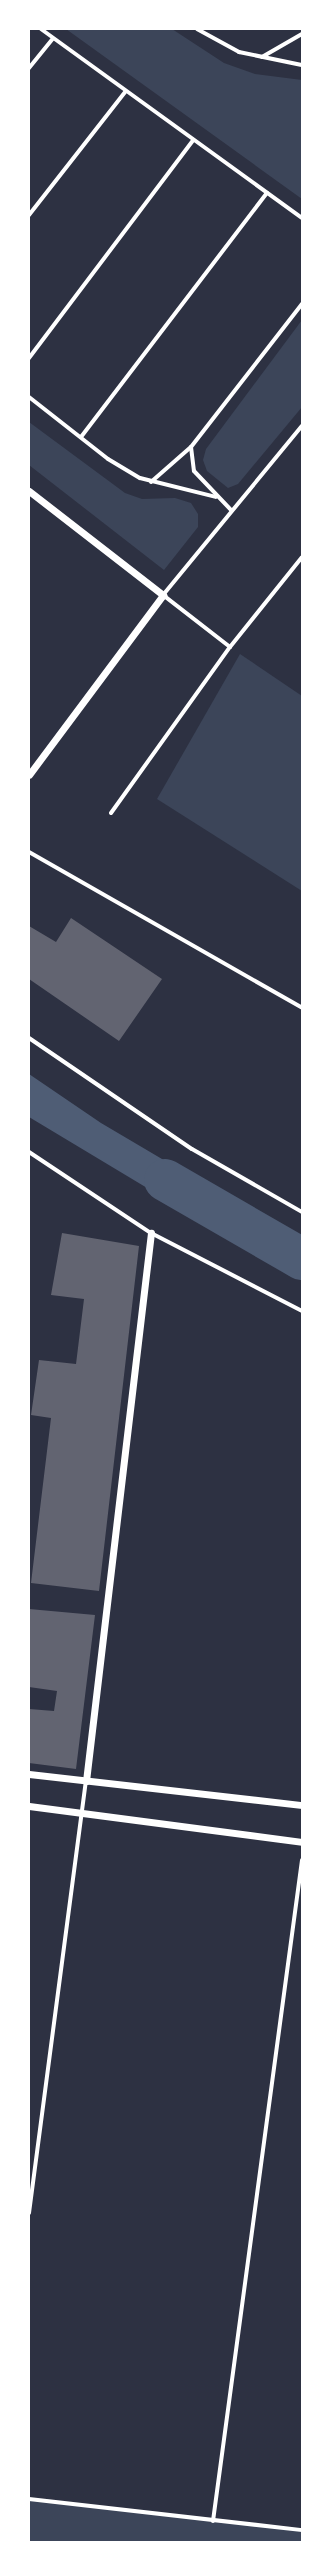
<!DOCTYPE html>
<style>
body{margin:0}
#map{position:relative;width:331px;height:2571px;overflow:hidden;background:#2d3142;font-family:Lato,sans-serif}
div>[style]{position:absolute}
.green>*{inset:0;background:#3c4559}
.water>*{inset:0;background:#4f5d75}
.river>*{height:42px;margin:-21px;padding:0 21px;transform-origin:21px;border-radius:21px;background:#4f5d75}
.building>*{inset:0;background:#626471}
.minor>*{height:4px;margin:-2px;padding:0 2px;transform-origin:2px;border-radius:2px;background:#fff}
.tertiary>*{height:7px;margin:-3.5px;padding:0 3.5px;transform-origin:3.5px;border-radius:3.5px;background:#fff}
span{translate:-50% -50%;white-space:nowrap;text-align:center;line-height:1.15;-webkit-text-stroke:4px #fff;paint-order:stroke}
.frame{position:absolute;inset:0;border:30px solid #fff;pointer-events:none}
</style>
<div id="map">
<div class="green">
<div style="clip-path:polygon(66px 29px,172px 29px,224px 63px,255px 74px,302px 80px,302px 199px)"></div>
<div style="clip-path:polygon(302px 320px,302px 407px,238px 484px,228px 488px,207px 471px,203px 460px,206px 449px)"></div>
<div style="clip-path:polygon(29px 422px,125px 493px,142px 499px,175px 498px,191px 503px,198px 514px,198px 527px,164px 570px,29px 465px)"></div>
<div style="clip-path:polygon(240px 654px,302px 696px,302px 891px,157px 799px)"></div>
<div style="clip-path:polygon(29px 2499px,302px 2530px,302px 2542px,29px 2542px)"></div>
</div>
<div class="water">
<div style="clip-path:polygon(29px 1074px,101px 1123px,223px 1195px,207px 1224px,29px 1117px)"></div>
</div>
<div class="river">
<div style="left:165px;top:1180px;width:158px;rotate:30deg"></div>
</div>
<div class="building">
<div style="clip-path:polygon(71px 918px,162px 979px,119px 1041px,29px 979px,29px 926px,56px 942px)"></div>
<div style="clip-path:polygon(62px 1233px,139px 1246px,99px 1591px,31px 1583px,51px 1418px,31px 1415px,39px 1360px,76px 1364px,84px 1299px,51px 1295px)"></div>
<div style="clip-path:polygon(29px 1609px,95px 1615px,76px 1769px,29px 1763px,29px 1709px,54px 1711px,57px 1691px,29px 1687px)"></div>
</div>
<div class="minor">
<div style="left:41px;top:29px;width:322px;rotate:35.9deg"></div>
<div style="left:197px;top:29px;width:48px;rotate:28.7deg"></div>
<div style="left:239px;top:52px;width:64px;rotate:11.7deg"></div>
<div style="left:262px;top:57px;width:46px;rotate:-29.9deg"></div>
<div style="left:29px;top:68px;width:38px;rotate:-51deg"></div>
<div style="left:29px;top:215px;width:157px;rotate:-52deg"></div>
<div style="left:29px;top:358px;width:273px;rotate:-53deg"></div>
<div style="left:29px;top:397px;width:100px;rotate:38.1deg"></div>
<div style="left:108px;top:459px;width:37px;rotate:31deg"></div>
<div style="left:140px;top:478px;width:78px;rotate:14deg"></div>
<div style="left:81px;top:437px;width:307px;rotate:-52.7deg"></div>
<div style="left:191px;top:447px;width:24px;rotate:83deg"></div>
<div style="left:194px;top:471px;width:54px;rotate:46.5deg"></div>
<div style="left:151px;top:482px;width:53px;rotate:-41.2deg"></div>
<div style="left:191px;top:447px;width:181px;rotate:-52.2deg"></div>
<div style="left:230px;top:647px;width:85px;rotate:-142.2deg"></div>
<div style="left:163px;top:595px;width:219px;rotate:-50.6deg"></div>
<div style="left:111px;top:813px;width:204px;rotate:-54.4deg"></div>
<div style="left:230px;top:647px;width:115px;rotate:-51.3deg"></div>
<div style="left:29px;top:852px;width:314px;rotate:29.7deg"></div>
<div style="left:29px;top:1038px;width:197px;rotate:34.3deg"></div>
<div style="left:192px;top:1149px;width:127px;rotate:29.8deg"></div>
<div style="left:29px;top:1152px;width:146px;rotate:33.6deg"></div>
<div style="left:151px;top:1233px;width:170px;rotate:27.3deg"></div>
<div style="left:29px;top:2213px;width:436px;rotate:-82.5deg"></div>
<div style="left:29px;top:2499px;width:275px;rotate:6.5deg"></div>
<div style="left:213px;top:2521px;width:667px;rotate:-82.33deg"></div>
</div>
<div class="tertiary">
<div style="left:29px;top:491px;width:170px;rotate:37.8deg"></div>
<div style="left:163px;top:595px;width:224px;rotate:126.7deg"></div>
<div style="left:29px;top:1774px;width:275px;rotate:6.5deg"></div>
<div style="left:86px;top:1781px;width:552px;rotate:-83.24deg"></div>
<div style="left:29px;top:1806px;width:275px;rotate:7.5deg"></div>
</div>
<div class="frame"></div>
</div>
